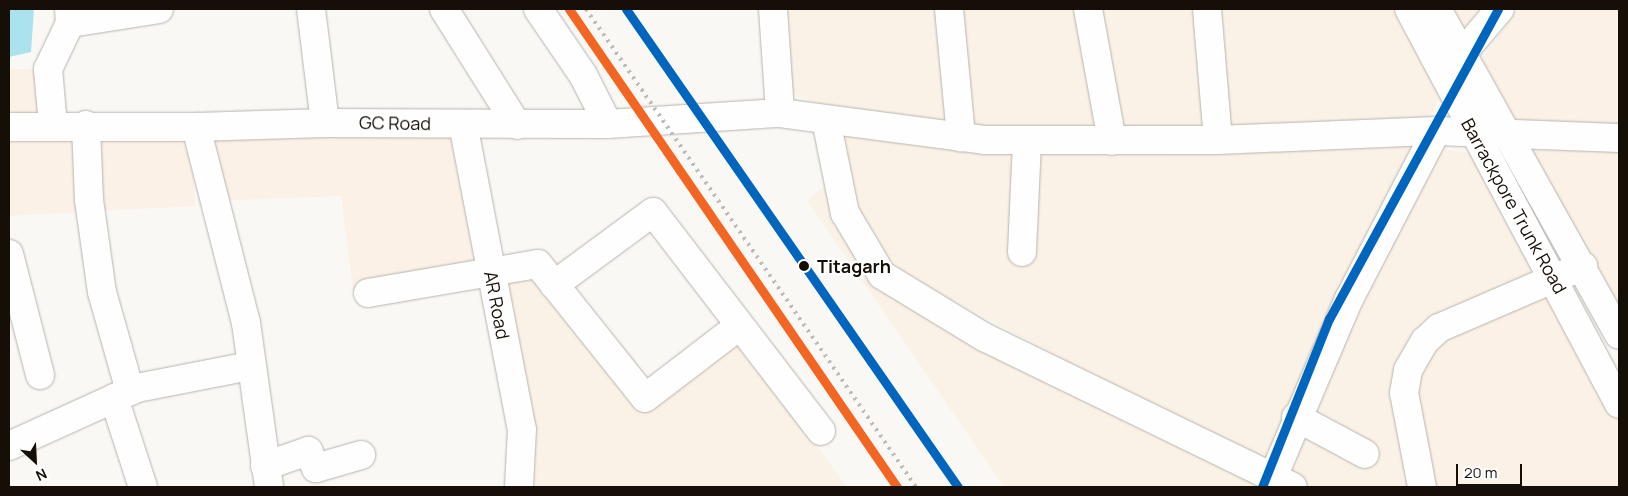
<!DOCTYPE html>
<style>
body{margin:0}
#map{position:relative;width:1628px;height:496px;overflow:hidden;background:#faf8f5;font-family:Manrope,sans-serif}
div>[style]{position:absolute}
.commercial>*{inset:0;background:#fbf1e6}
.built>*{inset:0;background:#fbf2e7}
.water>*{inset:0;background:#aae2ed}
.roads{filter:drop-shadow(0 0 1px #b7b3ae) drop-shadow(0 0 1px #b7b3ae)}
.minor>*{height:28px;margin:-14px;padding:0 14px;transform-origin:14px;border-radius:14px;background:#fefefe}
.major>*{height:28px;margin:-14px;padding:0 14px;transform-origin:14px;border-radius:14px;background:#fefefe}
.rail>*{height:4px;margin-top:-2px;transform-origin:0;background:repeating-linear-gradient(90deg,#bebcbb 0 2.5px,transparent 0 7.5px)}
.rail-1>*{height:9px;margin:-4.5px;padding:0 4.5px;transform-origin:4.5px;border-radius:4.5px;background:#0065bd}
.rail-2>*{height:9px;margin:-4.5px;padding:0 4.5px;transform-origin:4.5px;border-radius:4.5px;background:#f26522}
.dots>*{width:14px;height:14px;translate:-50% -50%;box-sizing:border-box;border:2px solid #fff;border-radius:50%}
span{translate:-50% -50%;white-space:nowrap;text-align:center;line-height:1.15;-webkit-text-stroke:5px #fff;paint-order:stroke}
.street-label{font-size:18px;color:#160f07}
.stop-label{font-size:18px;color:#160f07;font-weight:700}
.left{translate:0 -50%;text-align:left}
.frame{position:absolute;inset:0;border:10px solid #160f07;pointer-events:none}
.north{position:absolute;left:10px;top:436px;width:50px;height:50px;-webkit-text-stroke:4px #fff;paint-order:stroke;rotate:155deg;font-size:14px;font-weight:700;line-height:20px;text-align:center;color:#160f07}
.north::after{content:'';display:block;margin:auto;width:18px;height:22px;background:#160f07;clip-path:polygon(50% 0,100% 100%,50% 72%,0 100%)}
.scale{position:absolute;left:1456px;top:464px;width:66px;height:22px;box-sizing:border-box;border:2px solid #160f07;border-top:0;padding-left:6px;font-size:15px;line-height:18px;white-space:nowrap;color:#160f07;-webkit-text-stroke:4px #fff;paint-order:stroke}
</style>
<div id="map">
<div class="commercial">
<div style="clip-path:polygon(1442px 9px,1485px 9px,1460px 43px)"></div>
<div style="clip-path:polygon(1518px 9px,1619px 9px,1619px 131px,1504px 132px,1472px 72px)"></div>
<div style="clip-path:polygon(9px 69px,48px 69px,49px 119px,9px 120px)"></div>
<div style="clip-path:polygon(454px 129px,479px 266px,353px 291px,341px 196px,214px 201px,210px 136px)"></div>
<div style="clip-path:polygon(191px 135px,195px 206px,9px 216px,9px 136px)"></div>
<div style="clip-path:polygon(1516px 150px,1619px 152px,1619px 343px)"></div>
<div style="clip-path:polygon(1552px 267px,1619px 392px,1619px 487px,1416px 487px,1398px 389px,1427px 324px)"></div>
</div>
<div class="built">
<div style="clip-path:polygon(780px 9px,1414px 9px,1449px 77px,1425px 127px,989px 132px,831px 112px,787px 91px)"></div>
<div style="clip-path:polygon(836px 129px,984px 153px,1154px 155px,1414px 145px,1488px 155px,1552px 267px,1427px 324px,1426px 376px,1398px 389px,1416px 487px,1302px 487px,890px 267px,852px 213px)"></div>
<div style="clip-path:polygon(823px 187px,881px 282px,1261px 487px,1004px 487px,807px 201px)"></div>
<div style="clip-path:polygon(535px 269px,647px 407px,740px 339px,847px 487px,524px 487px,494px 276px)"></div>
</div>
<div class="water">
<div style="clip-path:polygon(9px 9px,34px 9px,31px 52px,9px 57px)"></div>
</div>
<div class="roads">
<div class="minor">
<div style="left:311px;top:9px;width:115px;rotate:83deg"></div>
<div style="left:444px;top:9px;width:137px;rotate:57.8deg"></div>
<div style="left:538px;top:9px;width:80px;rotate:55.7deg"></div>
<div style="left:583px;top:75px;width:55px;rotate:63deg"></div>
<div style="left:773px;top:9px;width:104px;rotate:86.1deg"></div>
<div style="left:949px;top:9px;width:129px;rotate:84.6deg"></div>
<div style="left:1088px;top:9px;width:134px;rotate:79.7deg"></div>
<div style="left:1207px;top:9px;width:131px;rotate:85.2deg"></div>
<div style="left:70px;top:23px;width:90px;rotate:-8.9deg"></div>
<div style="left:1461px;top:55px;width:60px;rotate:-49.7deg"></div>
<div style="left:826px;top:120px;width:95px;rotate:78.5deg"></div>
<div style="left:845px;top:213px;width:72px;rotate:59.2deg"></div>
<div style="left:882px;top:275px;width:119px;rotate:31.3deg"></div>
<div style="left:984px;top:337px;width:343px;rotate:25.9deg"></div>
<div style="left:463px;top:124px;width:311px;rotate:79.1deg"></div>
<div style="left:522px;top:429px;width:58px;rotate:93deg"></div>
<div style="left:86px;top:125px;width:75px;rotate:87.7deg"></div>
<div style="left:89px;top:200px;width:93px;rotate:82deg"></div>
<div style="left:102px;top:292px;width:103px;rotate:74.2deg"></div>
<div style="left:53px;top:126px;width:57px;rotate:-95deg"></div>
<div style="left:48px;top:69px;width:51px;rotate:-64.4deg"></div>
<div style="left:70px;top:23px;width:14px;rotate:-94deg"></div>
<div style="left:9px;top:127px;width:187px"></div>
<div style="left:196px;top:127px;width:129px;rotate:-1.8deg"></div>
<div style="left:325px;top:123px;width:283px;rotate:0.2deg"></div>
<div style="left:608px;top:124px;width:172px;rotate:-3.7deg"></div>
<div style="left:780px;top:113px;width:206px;rotate:7.5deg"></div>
<div style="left:984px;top:140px;width:234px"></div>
<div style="left:1218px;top:140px;width:218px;rotate:-2.4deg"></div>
<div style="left:1436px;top:131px;width:183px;rotate:2.2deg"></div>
<div style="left:196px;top:127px;width:202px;rotate:75.7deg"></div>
<div style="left:246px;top:323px;width:166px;rotate:82deg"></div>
<div style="left:1022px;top:252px;width:112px;rotate:-87.4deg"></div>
<div style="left:9px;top:254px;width:125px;rotate:75.6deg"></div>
<div style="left:554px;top:285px;width:123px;rotate:-36.4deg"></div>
<div style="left:653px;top:212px;width:276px;rotate:52.5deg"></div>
<div style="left:368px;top:293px;width:172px;rotate:-9.7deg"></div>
<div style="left:538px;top:264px;width:171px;rotate:51.4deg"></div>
<div style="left:645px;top:398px;width:117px;rotate:-37.4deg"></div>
<div style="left:114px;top:398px;width:94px;rotate:72deg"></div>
<div style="left:1296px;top:417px;width:78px;rotate:28.2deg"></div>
<div style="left:9px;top:446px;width:141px;rotate:-24.4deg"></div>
<div style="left:137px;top:388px;width:115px;rotate:-11deg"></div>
<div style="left:265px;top:466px;width:46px;rotate:-19.2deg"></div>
<div style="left:308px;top:451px;width:19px;rotate:65deg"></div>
<div style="left:316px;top:468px;width:47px;rotate:-16.1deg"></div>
<div style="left:1273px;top:477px;width:194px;rotate:-66.9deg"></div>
<div style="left:1349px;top:299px;width:189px;rotate:-62.6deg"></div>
<div style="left:1422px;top:487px;width:96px;rotate:-100.8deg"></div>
<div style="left:1404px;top:393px;width:23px;rotate:-80deg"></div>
<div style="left:1408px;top:370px;width:34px;rotate:-60deg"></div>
<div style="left:1425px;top:341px;width:19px;rotate:-43deg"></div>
<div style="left:1439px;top:328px;width:157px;rotate:-23.3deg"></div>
</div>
<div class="major">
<div style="left:1409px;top:9px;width:447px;rotate:62deg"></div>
<div style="left:1437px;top:9px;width:373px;rotate:60.8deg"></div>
</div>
</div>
<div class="rail">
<div style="left:569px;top:9px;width:580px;rotate:55.54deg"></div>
<div style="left:586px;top:9px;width:581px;rotate:55.38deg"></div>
<div style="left:1262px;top:487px;width:181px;rotate:-68.3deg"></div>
<div style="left:1329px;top:319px;width:353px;rotate:-61.4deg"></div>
</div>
<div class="rail-1">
<div style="left:626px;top:9px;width:582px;rotate:55.22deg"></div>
<div style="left:1262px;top:487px;width:181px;rotate:-68.3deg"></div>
<div style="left:1329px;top:319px;width:353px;rotate:-61.4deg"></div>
</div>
<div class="rail-2">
<div style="left:569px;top:9px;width:580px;rotate:55.54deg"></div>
</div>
<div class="dots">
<div style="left:804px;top:266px;background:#160f07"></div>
</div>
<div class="street-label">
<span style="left:395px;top:123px;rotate:1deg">GC Road</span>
<span style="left:1514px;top:206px;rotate:61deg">Barrackpore Trunk Road</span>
<span style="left:497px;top:305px;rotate:79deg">AR Road</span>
</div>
<div class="stop-label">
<span class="left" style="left:817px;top:266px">Titagarh</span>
</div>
<div class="frame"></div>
<div class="north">N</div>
<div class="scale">20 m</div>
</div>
